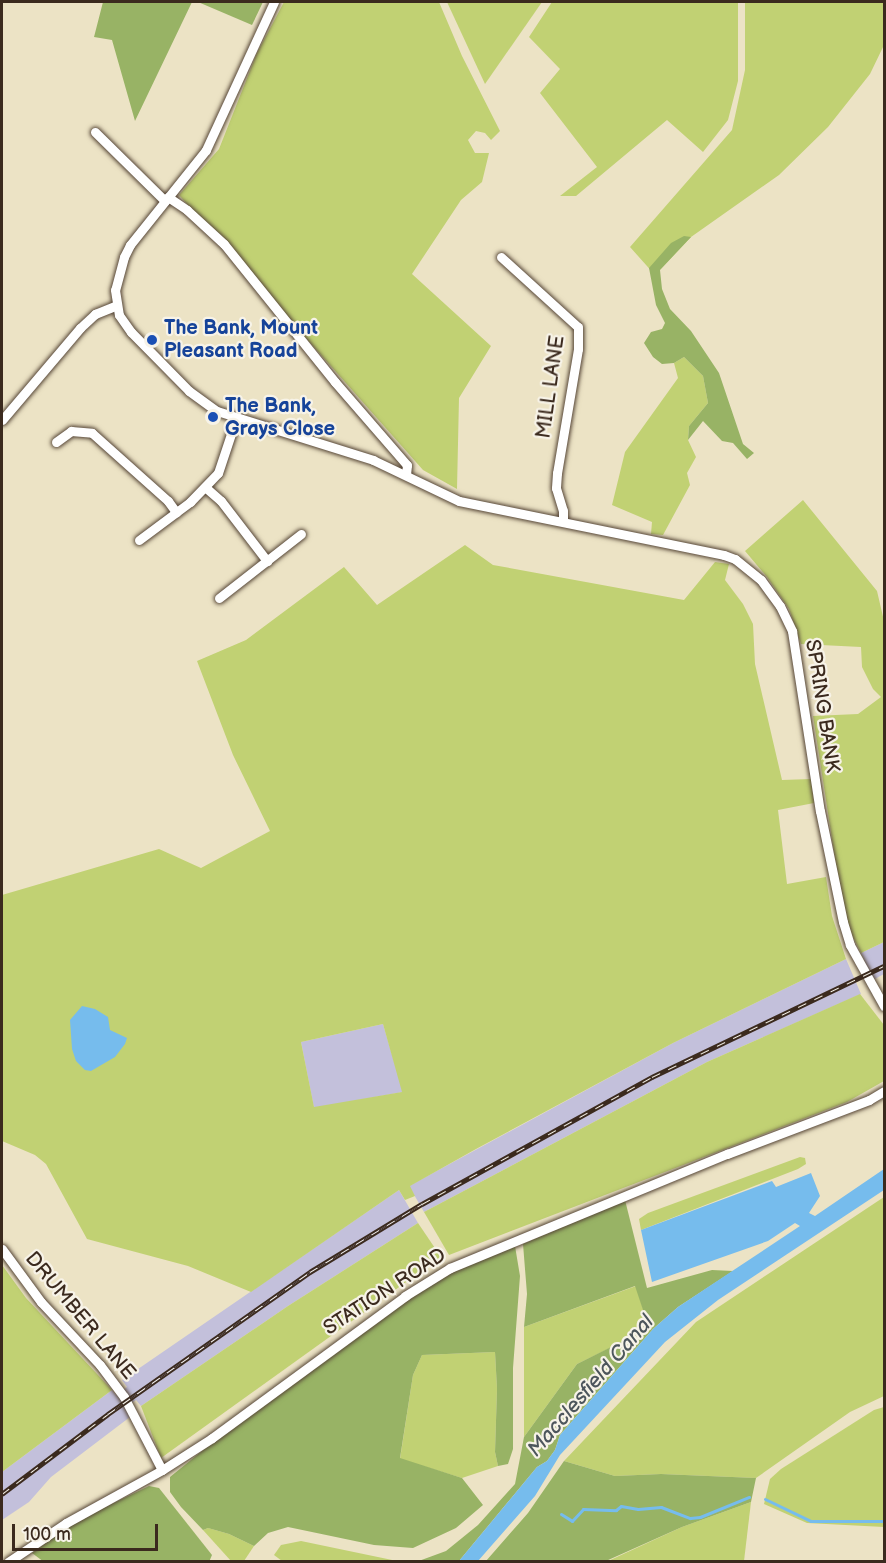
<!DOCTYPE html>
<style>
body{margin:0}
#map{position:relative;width:886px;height:1563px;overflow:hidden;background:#ece3c5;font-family:"Balsamiq Sans",sans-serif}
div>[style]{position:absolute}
.industrial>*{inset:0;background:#c3c0db}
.green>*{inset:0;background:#c1d173}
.forest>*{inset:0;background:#98b365}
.water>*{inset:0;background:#76bced}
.stream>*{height:3px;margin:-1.5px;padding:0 1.5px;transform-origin:1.5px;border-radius:1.5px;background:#76bced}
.roads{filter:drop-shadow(0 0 2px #564637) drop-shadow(0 0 2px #564637)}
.minor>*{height:9px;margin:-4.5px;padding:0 4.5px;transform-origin:4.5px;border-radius:4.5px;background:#fff}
.rail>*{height:5px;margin-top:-2.5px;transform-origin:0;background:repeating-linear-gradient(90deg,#f7f3e8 0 9px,#3b2a1e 0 18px);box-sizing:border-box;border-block:2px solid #3b2a1e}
.dots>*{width:16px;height:16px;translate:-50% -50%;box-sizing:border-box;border:3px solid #f7f3e8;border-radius:50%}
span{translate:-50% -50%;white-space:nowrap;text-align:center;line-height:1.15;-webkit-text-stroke:4.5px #f7f3e8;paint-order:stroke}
.transit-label{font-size:20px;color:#164399;font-weight:700}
.left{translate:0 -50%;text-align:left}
.street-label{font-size:20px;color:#3b2a1e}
.water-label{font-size:21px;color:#4d565c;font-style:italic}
.frame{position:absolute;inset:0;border:3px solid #3b2a1e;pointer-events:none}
.scale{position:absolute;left:12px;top:1524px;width:146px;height:27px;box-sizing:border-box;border:3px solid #3b2a1e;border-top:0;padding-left:8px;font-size:18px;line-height:21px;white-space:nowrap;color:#3b2a1e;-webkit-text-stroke:4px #f7f3e8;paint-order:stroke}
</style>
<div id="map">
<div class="industrial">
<div style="clip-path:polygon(884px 942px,884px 974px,873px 980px,861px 953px)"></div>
<div style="clip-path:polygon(846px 959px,861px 994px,707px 1062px,424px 1212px,409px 1186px,673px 1043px)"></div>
<div style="clip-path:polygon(383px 1024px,403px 1092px,314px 1108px,301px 1042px)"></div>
<div style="clip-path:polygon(399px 1190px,418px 1223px,288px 1306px,141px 1406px,136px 1400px,125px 1408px,130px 1417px,51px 1477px,29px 1502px,2px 1520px,2px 1472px,112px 1390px,116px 1395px,127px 1387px,122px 1380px)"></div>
</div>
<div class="green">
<div style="clip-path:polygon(284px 2px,439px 2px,462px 56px,500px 131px,491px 140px,485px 133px,476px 131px,468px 140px,475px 153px,489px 153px,482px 182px,461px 200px,412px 274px,491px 346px,459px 398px,457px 489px,423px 470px,179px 195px,219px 149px,257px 53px)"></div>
<div style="clip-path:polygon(447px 2px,542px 2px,485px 84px)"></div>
<div style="clip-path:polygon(552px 2px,738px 2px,738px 81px,728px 120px,703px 152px,667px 120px,576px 196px,560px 196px,597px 167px,540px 93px,560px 69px,529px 37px)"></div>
<div style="clip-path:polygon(745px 2px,884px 2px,884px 45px,870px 74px,828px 127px,779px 175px,691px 237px,655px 275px,630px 247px,732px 130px,745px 70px)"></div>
<div style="clip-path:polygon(684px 357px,703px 376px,708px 403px,689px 426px,688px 440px,696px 457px,687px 473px,690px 485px,663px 535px,651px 534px,652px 522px,612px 505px,625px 452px,678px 378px,674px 363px)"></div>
<div style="clip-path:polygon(803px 500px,877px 591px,884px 621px,884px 942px,861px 953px,849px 929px,836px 865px,813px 716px,858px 714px,881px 697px,873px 689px,862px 667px,861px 647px,801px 644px,789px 609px,767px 577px,745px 551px)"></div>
<div style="clip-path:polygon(evenodd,465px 545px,493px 565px,684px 600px,715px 562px,729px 564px,725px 580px,743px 604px,753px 624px,755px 664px,782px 780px,811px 779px,814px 803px,778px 810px,787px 884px,826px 877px,832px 916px,846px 959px,673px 1043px,476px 1149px,410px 1186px,415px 1196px,405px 1200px,399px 1190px,251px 1292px,188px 1266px,87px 1239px,46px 1164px,35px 1155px,2px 1141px,2px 895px,159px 849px,201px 868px,270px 831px,233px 755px,197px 661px,246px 640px,344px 567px,377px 605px,465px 545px,383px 1024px,402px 1092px,314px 1107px,301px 1042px,383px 1024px)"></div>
<div style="clip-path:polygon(860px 994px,884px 1025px,884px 1081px,847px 1102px,449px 1255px,424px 1212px,707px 1062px)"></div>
<div style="clip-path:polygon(800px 1157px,805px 1158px,806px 1164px,798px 1169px,641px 1230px,639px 1219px,648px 1213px)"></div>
<div style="clip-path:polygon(884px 1197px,884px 1396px,850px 1412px,756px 1478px,661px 1474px,615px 1476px,564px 1461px,696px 1322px)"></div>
<div style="clip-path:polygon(418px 1223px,441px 1257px,161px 1458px,141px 1406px,288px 1306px)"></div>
<div style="clip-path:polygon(2px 1265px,26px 1298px,112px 1390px,2px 1472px)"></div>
<div style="clip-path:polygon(636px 1286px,647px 1322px,632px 1337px,577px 1364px,524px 1437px,524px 1327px)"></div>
<div style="clip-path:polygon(495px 1352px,497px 1389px,495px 1452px,498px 1466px,462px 1478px,400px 1459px,413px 1375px,422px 1355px)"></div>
<div style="clip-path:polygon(884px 1407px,884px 1527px,807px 1523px,764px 1504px,770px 1479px,781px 1469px,874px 1410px)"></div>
<div style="clip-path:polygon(751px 1502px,744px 1561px,606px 1562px,682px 1527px)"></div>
<div style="clip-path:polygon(208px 1528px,229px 1534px,254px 1546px,244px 1561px,231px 1561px,203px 1530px)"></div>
<div style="clip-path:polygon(301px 1541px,397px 1561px,282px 1561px,274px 1555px,281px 1545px)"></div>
</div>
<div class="forest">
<div style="clip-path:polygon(103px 2px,192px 2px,135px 121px,112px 40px,94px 37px)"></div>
<div style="clip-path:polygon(198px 2px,263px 2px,252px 25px)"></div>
<div style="clip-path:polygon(684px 236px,691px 237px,660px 270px,662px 289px,670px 309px,691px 331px,719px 373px,743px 444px,754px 453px,747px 459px,733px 443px,722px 441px,703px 421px,688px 440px,689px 426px,708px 403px,703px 376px,684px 357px,674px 363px,662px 364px,653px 357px,644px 343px,651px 332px,662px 329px,665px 323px,656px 305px,649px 268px,671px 243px)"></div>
<div style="clip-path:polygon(625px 1200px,647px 1288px,712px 1270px,733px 1271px,678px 1307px,653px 1329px,560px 1435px,555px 1450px,547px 1461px,537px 1467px,459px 1561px,416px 1562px,446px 1551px,478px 1525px,515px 1484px,524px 1437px,577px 1364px,631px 1337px,647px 1322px,635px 1286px,524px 1327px,527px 1294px,523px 1244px)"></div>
<div style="clip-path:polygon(515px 1246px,520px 1276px,513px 1368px,513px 1449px,508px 1464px,498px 1466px,495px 1452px,497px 1389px,495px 1352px,422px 1355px,413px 1375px,400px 1458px,462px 1478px,483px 1505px,456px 1528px,413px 1548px,374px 1545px,288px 1527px,268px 1533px,254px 1546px,229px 1534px,208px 1528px,203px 1530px,181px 1507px,170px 1492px,170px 1477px,239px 1421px,399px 1305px,453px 1272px)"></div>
<div style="clip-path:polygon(564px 1461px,615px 1476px,661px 1474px,756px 1478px,751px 1502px,682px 1527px,606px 1561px,486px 1561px,528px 1513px)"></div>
<div style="clip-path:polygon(149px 1486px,159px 1488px,212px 1555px,209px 1562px,44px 1562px,32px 1553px,76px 1521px)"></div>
</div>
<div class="water">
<div style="clip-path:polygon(82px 1006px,95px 1009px,108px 1017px,110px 1030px,127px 1038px,125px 1044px,115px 1057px,91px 1071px,85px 1070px,76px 1061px,72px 1049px,70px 1020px)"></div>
<div style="clip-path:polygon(884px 1169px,884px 1190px,718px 1300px,665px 1342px,560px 1455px,535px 1496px,478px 1561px,459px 1561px,537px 1467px,547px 1461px,555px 1450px,560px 1435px,653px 1329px,678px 1307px,800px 1226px,795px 1223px,768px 1241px,652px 1282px,641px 1230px,772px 1181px,776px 1187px,811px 1173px,820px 1196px,809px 1213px,815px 1216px)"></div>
</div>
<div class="stream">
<div style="left:765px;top:1499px;width:51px;rotate:25.6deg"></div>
<div style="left:811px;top:1521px;width:73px"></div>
<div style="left:561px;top:1514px;width:13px;rotate:32deg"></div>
<div style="left:572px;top:1521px;width:16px;rotate:-47deg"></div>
<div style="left:583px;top:1509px;width:33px;rotate:2deg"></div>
<div style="left:616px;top:1510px;width:6px;rotate:-39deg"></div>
<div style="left:621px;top:1506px;width:17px;rotate:10deg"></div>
<div style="left:638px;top:1509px;width:23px;rotate:-5deg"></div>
<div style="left:661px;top:1507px;width:31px;rotate:21deg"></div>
<div style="left:690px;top:1518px;width:10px;rotate:-6deg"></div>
<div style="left:700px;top:1517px;width:53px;rotate:-22.2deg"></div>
</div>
<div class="roads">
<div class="minor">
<div style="left:274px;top:2px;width:163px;rotate:114.7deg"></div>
<div style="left:206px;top:150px;width:122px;rotate:128.7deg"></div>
<div style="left:130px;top:245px;width:13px;rotate:117deg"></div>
<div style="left:124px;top:257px;width:34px;rotate:105deg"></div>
<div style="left:115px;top:290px;width:25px;rotate:81deg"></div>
<div style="left:119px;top:315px;width:21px;rotate:55deg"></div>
<div style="left:131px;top:332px;width:83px;rotate:45.5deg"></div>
<div style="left:189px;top:391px;width:34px;rotate:36deg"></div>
<div style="left:217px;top:411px;width:164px;rotate:17.4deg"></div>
<div style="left:373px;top:460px;width:95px;rotate:25.5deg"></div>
<div style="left:459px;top:501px;width:270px;rotate:11.5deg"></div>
<div style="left:724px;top:555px;width:12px;rotate:20deg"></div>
<div style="left:735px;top:559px;width:33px;rotate:39deg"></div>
<div style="left:761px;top:580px;width:32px;rotate:54deg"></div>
<div style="left:780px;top:606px;width:28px;rotate:64deg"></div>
<div style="left:792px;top:631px;width:182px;rotate:81.2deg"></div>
<div style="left:820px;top:811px;width:113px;rotate:78.3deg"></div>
<div style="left:843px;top:922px;width:24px;rotate:73deg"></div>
<div style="left:850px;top:945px;width:70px;rotate:60.9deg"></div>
<div style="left:95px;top:132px;width:98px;rotate:44.6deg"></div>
<div style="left:168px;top:197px;width:23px;rotate:34deg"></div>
<div style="left:187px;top:210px;width:50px;rotate:42.6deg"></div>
<div style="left:224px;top:244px;width:177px;rotate:51.2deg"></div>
<div style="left:335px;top:382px;width:110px;rotate:49.1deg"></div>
<div style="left:407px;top:465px;width:9px;rotate:96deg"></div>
<div style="left:501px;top:257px;width:104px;rotate:42.3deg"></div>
<div style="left:578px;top:327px;width:22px;rotate:90deg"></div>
<div style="left:578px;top:349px;width:126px;rotate:99.6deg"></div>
<div style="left:557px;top:473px;width:15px;rotate:94deg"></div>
<div style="left:556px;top:488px;width:24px;rotate:73deg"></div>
<div style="left:563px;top:511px;width:9px;rotate:90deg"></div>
<div style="left:2px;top:420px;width:121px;rotate:-49.7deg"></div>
<div style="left:80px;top:328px;width:21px;rotate:-43deg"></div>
<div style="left:95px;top:314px;width:22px;rotate:-22deg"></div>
<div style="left:56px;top:442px;width:19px;rotate:-36deg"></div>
<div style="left:71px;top:431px;width:21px;rotate:5deg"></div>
<div style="left:92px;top:433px;width:102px;rotate:41.8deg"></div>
<div style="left:168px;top:501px;width:14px;rotate:54deg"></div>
<div style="left:205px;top:487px;width:21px;rotate:41deg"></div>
<div style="left:221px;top:501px;width:76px;rotate:52.5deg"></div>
<div style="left:139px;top:540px;width:64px;rotate:-36.7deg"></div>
<div style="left:190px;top:502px;width:40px;rotate:-46deg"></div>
<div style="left:218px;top:473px;width:57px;rotate:-71.6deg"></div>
<div style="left:219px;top:598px;width:104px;rotate:-38deg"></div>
<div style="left:2px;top:1249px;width:66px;rotate:53.7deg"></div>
<div style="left:41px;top:1302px;width:86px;rotate:46.9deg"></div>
<div style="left:100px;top:1365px;width:40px;rotate:53deg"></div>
<div style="left:124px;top:1397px;width:82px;rotate:62.5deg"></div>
<div style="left:8px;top:1562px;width:70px;rotate:-33.9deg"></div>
<div style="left:66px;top:1523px;width:110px;rotate:-28.9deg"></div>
<div style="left:162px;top:1470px;width:59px;rotate:-32.6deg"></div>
<div style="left:212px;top:1438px;width:240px;rotate:-36.3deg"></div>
<div style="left:405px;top:1296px;width:53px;rotate:-31.9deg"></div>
<div style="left:450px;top:1268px;width:300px;rotate:-22.4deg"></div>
<div style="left:727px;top:1154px;width:152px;rotate:-20.8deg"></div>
<div style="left:869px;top:1100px;width:17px;rotate:-31deg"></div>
</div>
</div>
<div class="rail">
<div style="left:2px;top:1494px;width:133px;rotate:-37deg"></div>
<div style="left:108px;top:1414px;width:247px;rotate:-35.1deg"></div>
<div style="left:310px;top:1272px;width:131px;rotate:-31.3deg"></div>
<div style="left:422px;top:1204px;width:263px;rotate:-28.9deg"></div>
<div style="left:652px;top:1077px;width:257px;rotate:-25.6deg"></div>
</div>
<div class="dots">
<div style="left:152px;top:340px;background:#1a4fb4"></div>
<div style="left:213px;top:417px;background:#1a4fb4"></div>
</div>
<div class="transit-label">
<span class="left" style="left:164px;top:340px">The Bank, Mount<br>Pleasant Road</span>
<span class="left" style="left:225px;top:418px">The Bank,<br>Grays Close</span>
</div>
<div class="street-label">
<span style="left:551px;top:387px;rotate:-82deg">MILL LANE</span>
<span style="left:822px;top:706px;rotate:81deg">SPRING BANK</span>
<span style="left:385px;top:1292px;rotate:-33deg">STATION ROAD</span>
<span style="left:80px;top:1316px;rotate:50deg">DRUMBER LANE</span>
</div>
<div class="water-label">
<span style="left:591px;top:1386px;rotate:-49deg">Macclesfield Canal</span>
</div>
<div class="frame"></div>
<div class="scale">100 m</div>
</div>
